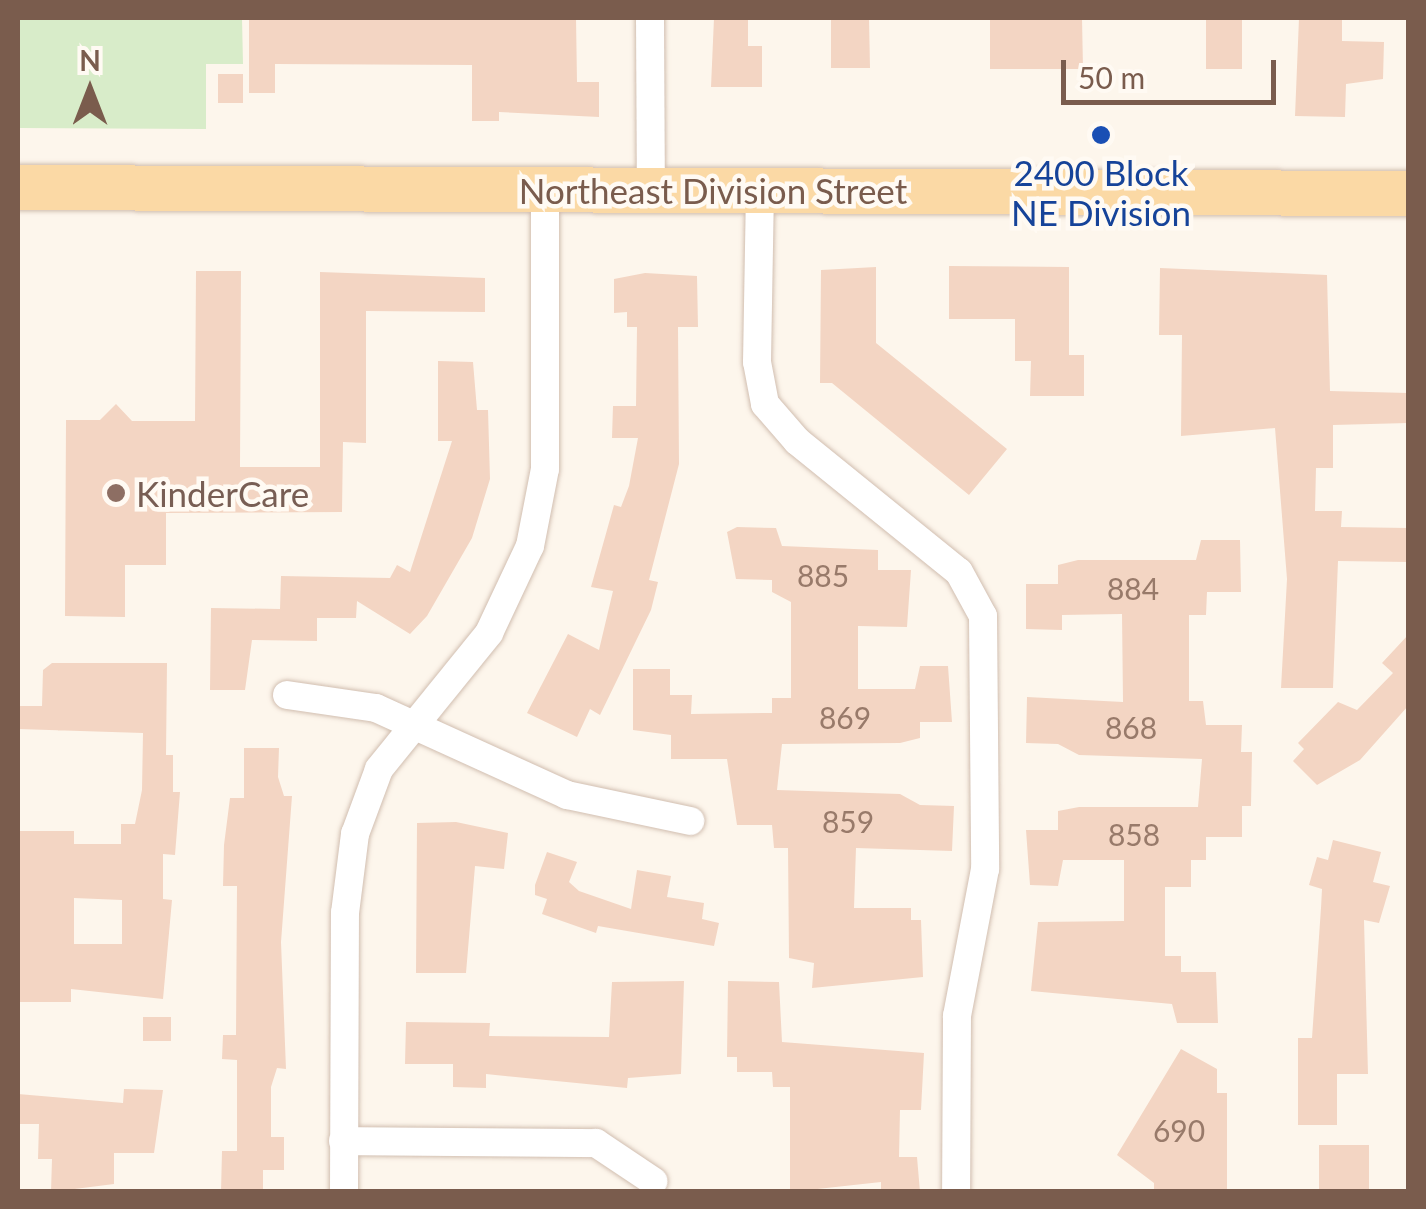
<!DOCTYPE html>
<style>
body{margin:0}
#map{position:relative;width:1426px;height:1209px;overflow:hidden;background:#fdf6ec;font-family:Lato,sans-serif}
div>[style]{position:absolute}
.green>*{inset:0;background:#d8ecc9}
.building>*{inset:0;background:#f3d5c3}
.roads{filter:drop-shadow(0 0 2px #d1beb0) drop-shadow(0 0 2px #d1beb0)}
.street>*{height:28px;margin:-14px;padding:0 14px;transform-origin:14px;border-radius:14px;background:#fff}
.primary>*{height:45px;margin:-22.5px;padding:0 22.5px;transform-origin:22.5px;border-radius:22.5px;background:#fbd9a5}
.dots>*{width:28px;height:28px;translate:-50% -50%;box-sizing:border-box;border:5px solid #fffaf3;border-radius:50%}
span{translate:-50% -50%;white-space:nowrap;text-align:center;line-height:1.15;-webkit-text-stroke:9px #fffaf3;paint-order:stroke}
.number-label{font-size:30px;color:#987a6a}
.number-label span{-webkit-text-stroke-width:0}
.transit-label{font-size:35px;color:#164399}
.street-label{font-size:35px;color:#7a5c4d}
.education-label{font-size:35px;color:#785e54}
.left{translate:0 -50%;text-align:left}
.frame{position:absolute;inset:0;border:20px solid #7a5c4d;pointer-events:none}
.north{position:absolute;left:40px;top:40px;width:100px;height:100px;-webkit-text-stroke:8px #fffaf3;paint-order:stroke;rotate:0deg;font-size:28px;font-weight:700;line-height:40px;text-align:center;color:#7a5c4d}
.north::after{content:'';display:block;margin:auto;width:35px;height:45px;background:#7a5c4d;clip-path:polygon(50% 0,100% 100%,50% 72%,0 100%)}
.scale{position:absolute;left:1061px;top:60px;width:215px;height:45px;box-sizing:border-box;border:5px solid #7a5c4d;border-top:0;padding-left:12px;font-size:30px;line-height:35px;white-space:nowrap;color:#7a5c4d;-webkit-text-stroke:8px #fffaf3;paint-order:stroke}
</style>
<div id="map">
<div class="green">
<div style="clip-path:polygon(18px 18px,242px 18px,243px 64px,206px 64px,206px 129px,18px 128px)"></div>
</div>
<div class="building">
<div style="clip-path:polygon(249px 18px,576px 18px,577px 82px,599px 82px,599px 117px,499px 112px,499px 121px,472px 121px,472px 65px,275px 64px,275px 93px,249px 93px)"></div>
<div style="clip-path:polygon(714px 18px,748px 18px,748px 46px,762px 46px,762px 87px,711px 87px)"></div>
<div style="clip-path:polygon(831px 18px,869px 18px,870px 68px,831px 68px)"></div>
<div style="clip-path:polygon(990px 18px,1082px 18px,1083px 69px,990px 69px)"></div>
<div style="clip-path:polygon(1206px 18px,1242px 18px,1242px 69px,1206px 69px)"></div>
<div style="clip-path:polygon(1299px 18px,1342px 18px,1342px 41px,1384px 42px,1383px 79px,1346px 84px,1345px 117px,1295px 116px)"></div>
<div style="clip-path:polygon(218px 74px,243px 74px,243px 103px,218px 103px)"></div>
<div style="clip-path:polygon(949px 266px,1069px 267px,1069px 355px,1084px 355px,1084px 396px,1030px 396px,1031px 361px,1015px 361px,1015px 319px,949px 319px)"></div>
<div style="clip-path:polygon(876px 267px,876px 343px,1007px 449px,969px 495px,832px 383px,820px 383px,821px 270px)"></div>
<div style="clip-path:polygon(1160px 268px,1327px 275px,1330px 391px,1408px 393px,1408px 423px,1333px 425px,1333px 468px,1316px 468px,1315px 511px,1342px 511px,1341px 527px,1408px 528px,1408px 562px,1338px 561px,1333px 688px,1281px 688px,1287px 579px,1275px 428px,1181px 436px,1182px 335px,1159px 335px)"></div>
<div style="clip-path:polygon(196px 271px,241px 271px,240px 467px,320px 467px,320px 272px,485px 278px,485px 312px,366px 311px,366px 443px,343px 442px,342px 512px,166px 513px,166px 565px,125px 565px,125px 617px,65px 616px,66px 420px,100px 420px,116px 404px,132px 421px,195px 421px)"></div>
<div style="clip-path:polygon(645px 273px,697px 276px,698px 327px,678px 327px,679px 464px,649px 580px,658px 582px,651px 610px,600px 715px,590px 709px,577px 737px,527px 713px,568px 634px,599px 650px,613px 591px,591px 587px,614px 505px,621px 507px,629px 486px,638px 438px,612px 438px,613px 406px,636px 406px,637px 327px,627px 327px,627px 312px,614px 313px,614px 279px)"></div>
<div style="clip-path:polygon(438px 361px,473px 362px,477px 410px,488px 410px,490px 479px,472px 538px,427px 616px,410px 634px,357px 601px,356px 618px,317px 618px,317px 641px,252px 640px,245px 690px,210px 690px,211px 608px,280px 609px,281px 576px,390px 578px,397px 565px,410px 572px,452px 441px,438px 441px)"></div>
<div style="clip-path:polygon(737px 527px,776px 528px,782px 546px,878px 550px,878px 570px,911px 570px,907px 627px,858px 626px,858px 689px,915px 689px,920px 666px,948px 666px,952px 722px,920px 722px,920px 738px,900px 743px,782px 744px,777px 790px,900px 794px,920px 805px,954px 806px,952px 851px,856px 848px,854px 908px,911px 908px,911px 920px,921px 920px,923px 977px,812px 988px,814px 963px,789px 958px,788px 848px,774px 848px,772px 825px,737px 825px,727px 759px,671px 759px,671px 735px,633px 730px,633px 669px,670px 669px,670px 695px,692px 695px,691px 714px,772px 713px,772px 698px,791px 698px,791px 602px,772px 592px,772px 580px,736px 579px,727px 532px)"></div>
<div style="clip-path:polygon(1201px 540px,1240px 540px,1241px 592px,1207px 592px,1206px 615px,1189px 615px,1189px 701px,1203px 701px,1206px 725px,1242px 725px,1241px 752px,1252px 752px,1251px 806px,1242px 806px,1242px 837px,1206px 837px,1206px 860px,1191px 860px,1191px 887px,1165px 887px,1165px 956px,1181px 956px,1181px 972px,1216px 972px,1218px 1023px,1177px 1023px,1172px 1004px,1031px 991px,1038px 922px,1124px 921px,1124px 860px,1063px 860px,1058px 886px,1030px 885px,1026px 830px,1058px 830px,1058px 811px,1079px 807px,1198px 807px,1202px 759px,1079px 755px,1058px 744px,1026px 743px,1027px 697px,1123px 702px,1122px 614px,1062px 615px,1062px 630px,1026px 629px,1026px 584px,1058px 584px,1058px 565px,1078px 560px,1196px 560px)"></div>
<div style="clip-path:polygon(1408px 635px,1408px 706px,1360px 760px,1317px 785px,1293px 761px,1304px 749px,1298px 743px,1338px 702px,1357px 710px,1393px 673px,1382px 663px)"></div>
<div style="clip-path:polygon(evenodd,52px 663px,167px 663px,166px 755px,173px 755px,173px 792px,180px 792px,175px 855px,163px 854px,163px 899px,172px 900px,163px 999px,71px 989px,71px 1002px,18px 1002px,18px 831px,74px 831px,74px 844px,121px 844px,121px 824px,135px 824px,142px 790px,143px 733px,18px 729px,18px 706px,42px 706px,43px 670px,52px 663px,74px 898px,122px 900px,122px 944px,74px 944px,74px 898px)"></div>
<div style="clip-path:polygon(244px 748px,279px 748px,278px 777px,284px 796px,292px 796px,281px 942px,286px 1069px,277px 1068px,271px 1087px,271px 1137px,284px 1137px,284px 1170px,263px 1170px,263px 1192px,221px 1192px,222px 1151px,237px 1151px,237px 1060px,222px 1059px,223px 1035px,236px 1035px,237px 886px,223px 886px,224px 845px,230px 798px,244px 798px)"></div>
<div style="clip-path:polygon(456px 822px,508px 833px,504px 869px,475px 866px,466px 973px,416px 973px,417px 823px)"></div>
<div style="clip-path:polygon(1333px 840px,1381px 852px,1373px 882px,1390px 886px,1379px 923px,1364px 920px,1368px 1074px,1337px 1074px,1337px 1125px,1298px 1125px,1298px 1038px,1312px 1038px,1321px 908px,1322px 889px,1309px 885px,1317px 857px,1328px 860px)"></div>
<div style="clip-path:polygon(547px 852px,577px 862px,569px 882px,579px 891px,631px 909px,637px 870px,671px 876px,667px 897px,704px 903px,702px 919px,719px 923px,714px 946px,598px 926px,596px 933px,542px 914px,547px 899px,535px 895px,535px 885px)"></div>
<div style="clip-path:polygon(684px 981px,681px 1074px,628px 1078px,627px 1088px,486px 1074px,486px 1088px,453px 1087px,453px 1064px,405px 1064px,406px 1022px,490px 1023px,489px 1036px,609px 1037px,612px 982px)"></div>
<div style="clip-path:polygon(728px 981px,779px 982px,782px 1042px,924px 1053px,921px 1110px,900px 1110px,899px 1157px,917px 1157px,920px 1192px,881px 1192px,881px 1182px,790px 1192px,790px 1087px,773px 1087px,772px 1072px,737px 1072px,737px 1057px,727px 1057px)"></div>
<div style="clip-path:polygon(143px 1017px,171px 1017px,171px 1041px,143px 1041px)"></div>
<div style="clip-path:polygon(1181px 1049px,1217px 1069px,1217px 1093px,1227px 1093px,1227px 1192px,1154px 1192px,1154px 1183px,1117px 1155px)"></div>
<div style="clip-path:polygon(124px 1089px,163px 1090px,154px 1153px,114px 1153px,114px 1184px,51px 1192px,52px 1159px,38px 1159px,39px 1124px,18px 1124px,18px 1094px,123px 1103px)"></div>
<div style="clip-path:polygon(1319px 1145px,1369px 1145px,1369px 1192px,1319px 1192px)"></div>
</div>
<div class="roads">
<div class="street">
<div style="left:650px;top:18px;width:172px;rotate:89.7deg"></div>
<div style="left:760px;top:190px;width:172px;rotate:91deg"></div>
<div style="left:757px;top:362px;width:43px;rotate:79.2deg"></div>
<div style="left:765px;top:404px;width:49px;rotate:49.1deg"></div>
<div style="left:797px;top:441px;width:208px;rotate:39deg"></div>
<div style="left:959px;top:572px;width:50px;rotate:61.4deg"></div>
<div style="left:983px;top:616px;width:253px;rotate:89.5deg"></div>
<div style="left:985px;top:869px;width:150px;rotate:100.8deg"></div>
<div style="left:957px;top:1016px;width:176px;rotate:90.3deg"></div>
<div style="left:287px;top:695px;width:90px;rotate:8.3deg"></div>
<div style="left:376px;top:708px;width:210px;rotate:24.5deg"></div>
<div style="left:567px;top:795px;width:126px;rotate:11.9deg"></div>
<div style="left:343px;top:1141px;width:253px;rotate:0.5deg"></div>
<div style="left:596px;top:1143px;width:69px;rotate:33.7deg"></div>
<div style="left:344px;top:1192px;width:279px;rotate:-89.8deg"></div>
<div style="left:345px;top:913px;width:80px;rotate:-82.8deg"></div>
<div style="left:355px;top:834px;width:69px;rotate:-69.7deg"></div>
<div style="left:379px;top:769px;width:175px;rotate:-51deg"></div>
<div style="left:489px;top:633px;width:96px;rotate:-64.8deg"></div>
<div style="left:530px;top:546px;width:78px;rotate:-79deg"></div>
<div style="left:545px;top:469px;width:279px;rotate:-90deg"></div>
</div>
<div class="primary">
<div style="left:18px;top:187px;width:1390px;rotate:0.25deg"></div>
</div>
</div>
<div class="dots">
<div style="left:1101px;top:135px;background:#1a4fb4"></div>
<div style="left:116px;top:493px;background:#8d6e63"></div>
</div>
<div class="number-label">
<span style="left:823px;top:575px">885</span>
<span style="left:1133px;top:588px">884</span>
<span style="left:845px;top:717px">869</span>
<span style="left:1131px;top:727px">868</span>
<span style="left:848px;top:821px">859</span>
<span style="left:1134px;top:834px">858</span>
<span style="left:1179px;top:1130px">690</span>
</div>
<div class="transit-label">
<span style="left:1101px;top:192px">2400 Block<br>NE Division</span>
</div>
<div class="street-label">
<span style="left:713px;top:190px">Northeast Division Street</span>
</div>
<div class="education-label">
<span class="left" style="left:136px;top:493px">KinderCare</span>
</div>
<div class="frame"></div>
<div class="north">N</div>
<div class="scale">50 m</div>
</div>
